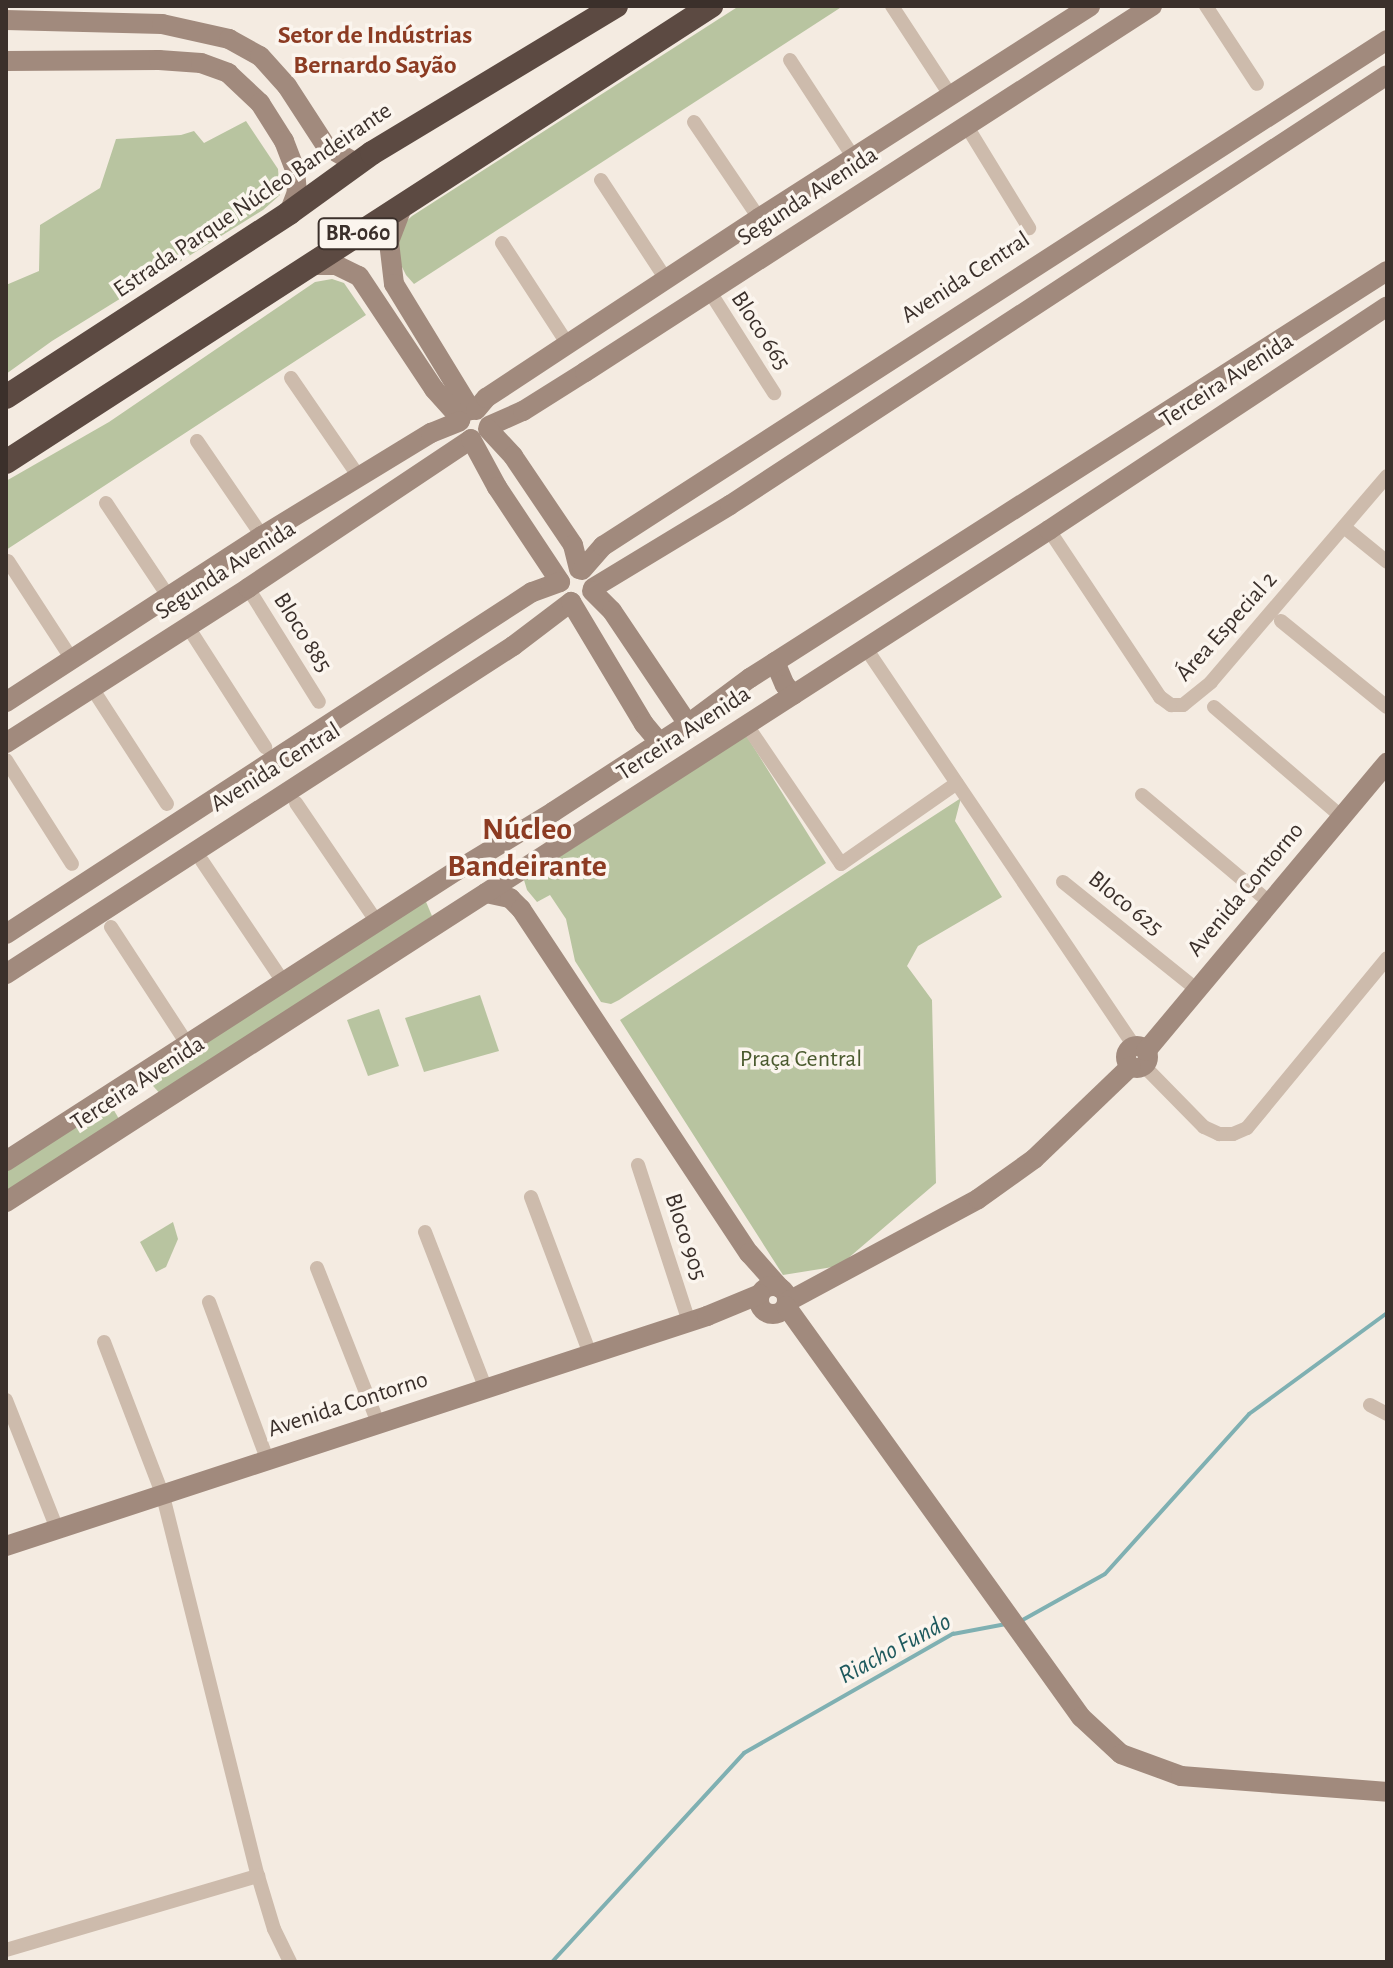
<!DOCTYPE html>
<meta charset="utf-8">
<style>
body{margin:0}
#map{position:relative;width:1393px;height:1968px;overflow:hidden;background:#f4ebe1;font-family:"Alegreya Sans",sans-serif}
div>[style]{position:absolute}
.green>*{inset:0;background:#b8c4a0}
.stream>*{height:4px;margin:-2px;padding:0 2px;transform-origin:2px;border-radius:2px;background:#7fb0b2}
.street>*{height:14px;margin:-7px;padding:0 7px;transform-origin:7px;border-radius:7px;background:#cdbbac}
.secondary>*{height:20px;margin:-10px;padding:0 10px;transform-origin:10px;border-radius:10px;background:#a18a7d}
.secondary>.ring{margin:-10px;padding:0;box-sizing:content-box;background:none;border:20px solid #a18a7d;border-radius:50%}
.highway>*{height:24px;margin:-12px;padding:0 12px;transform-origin:12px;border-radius:12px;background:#5c4a42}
span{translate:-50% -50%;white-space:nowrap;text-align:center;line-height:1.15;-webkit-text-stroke:7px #fbf5ee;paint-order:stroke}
.shield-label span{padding:2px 6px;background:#fbf5ee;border:2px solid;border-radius:6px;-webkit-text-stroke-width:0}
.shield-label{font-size:22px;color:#3b302b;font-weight:700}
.street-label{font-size:24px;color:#3b302b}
.park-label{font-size:24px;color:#4a5a2e}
.neighbourhood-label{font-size:26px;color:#8c3b22;font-weight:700}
.water-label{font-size:26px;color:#1f5a5e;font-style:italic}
.district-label{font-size:32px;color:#8c3b22;font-weight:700}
.frame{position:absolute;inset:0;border:8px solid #3b302b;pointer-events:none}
</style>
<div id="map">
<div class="green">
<div style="clip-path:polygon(739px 6px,843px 6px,414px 284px,406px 275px,399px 261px,397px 245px,403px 224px,412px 216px)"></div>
<div style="clip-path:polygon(246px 121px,278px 169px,280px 195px,263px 210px,52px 341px,6px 374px,6px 285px,39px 271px,40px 225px,100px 188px,116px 139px,181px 135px,194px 131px,204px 143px)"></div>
<div style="clip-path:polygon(332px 279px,344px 283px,366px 315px,6px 550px,6px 481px,109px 422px,315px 282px)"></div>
<div style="clip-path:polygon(746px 735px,826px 863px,619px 1000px,611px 1004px,601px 1002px,575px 961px,566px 919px,550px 895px,537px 902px,527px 890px,524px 880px)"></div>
<div style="clip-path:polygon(961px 798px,955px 821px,1002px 897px,918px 946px,907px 966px,932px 1000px,936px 1183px,839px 1266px,783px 1275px,620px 1020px)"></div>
<div style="clip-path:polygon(424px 897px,432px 916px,162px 1096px,146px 1078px)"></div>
<div style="clip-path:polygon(480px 995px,499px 1051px,424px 1072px,405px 1018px)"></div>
<div style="clip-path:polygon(379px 1009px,399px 1066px,368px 1076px,347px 1020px)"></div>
<div style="clip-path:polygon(108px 1100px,119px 1119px,6px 1192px,6px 1165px)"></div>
<div style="clip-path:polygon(173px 1222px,178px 1239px,166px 1267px,156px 1272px,140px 1242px)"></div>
</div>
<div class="stream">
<div style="left:1019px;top:1622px;width:98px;rotate:-29.2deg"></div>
<div style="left:1105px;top:1574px;width:215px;rotate:-48deg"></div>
<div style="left:1249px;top:1414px;width:171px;rotate:-36.2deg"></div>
<div style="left:552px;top:1962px;width:284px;rotate:-47.4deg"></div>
<div style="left:744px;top:1753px;width:241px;rotate:-29.7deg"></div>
<div style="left:953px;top:1634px;width:54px;rotate:-10.7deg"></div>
</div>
<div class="street">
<div style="left:892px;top:6px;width:108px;rotate:56.8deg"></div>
<div style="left:1206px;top:6px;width:93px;rotate:56.8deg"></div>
<div style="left:790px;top:60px;width:117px;rotate:56.9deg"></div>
<div style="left:694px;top:122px;width:116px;rotate:55.9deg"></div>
<div style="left:966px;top:125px;width:121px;rotate:58.5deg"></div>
<div style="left:601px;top:180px;width:121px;rotate:56.8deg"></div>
<div style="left:502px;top:243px;width:123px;rotate:57deg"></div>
<div style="left:710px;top:292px;width:120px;rotate:57.6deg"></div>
<div style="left:291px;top:378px;width:120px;rotate:55.5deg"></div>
<div style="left:197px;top:441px;width:115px;rotate:55.6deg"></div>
<div style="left:106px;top:503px;width:112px;rotate:56.3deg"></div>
<div style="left:1344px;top:527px;width:55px;rotate:39.1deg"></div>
<div style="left:1049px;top:530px;width:201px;rotate:56.4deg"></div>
<div style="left:1160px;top:697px;width:14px;rotate:36deg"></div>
<div style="left:1171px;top:705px;width:12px"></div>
<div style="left:1183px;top:705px;width:36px;rotate:-39deg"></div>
<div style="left:1211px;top:682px;width:271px;rotate:-49.5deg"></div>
<div style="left:8px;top:561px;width:116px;rotate:57deg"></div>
<div style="left:248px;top:588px;width:134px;rotate:58.1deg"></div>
<div style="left:1281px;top:621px;width:136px;rotate:39.1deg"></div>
<div style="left:188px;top:627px;width:143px;rotate:57.3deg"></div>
<div style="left:865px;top:647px;width:481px;rotate:56deg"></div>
<div style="left:92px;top:688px;width:138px;rotate:57.1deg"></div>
<div style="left:1214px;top:707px;width:169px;rotate:40.7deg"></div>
<div style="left:746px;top:724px;width:169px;rotate:55.8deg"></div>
<div style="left:841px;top:864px;width:141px;rotate:-34.9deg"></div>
<div style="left:6px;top:760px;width:123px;rotate:57.6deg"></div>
<div style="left:1142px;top:795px;width:166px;rotate:40.1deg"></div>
<div style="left:296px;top:803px;width:144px;rotate:55.8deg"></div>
<div style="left:202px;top:861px;width:147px;rotate:56.1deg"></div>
<div style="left:1063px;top:882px;width:171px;rotate:38.8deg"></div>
<div style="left:111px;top:927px;width:141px;rotate:56.9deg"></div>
<div style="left:1143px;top:1065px;width:87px;rotate:45.5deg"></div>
<div style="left:1204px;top:1127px;width:17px;rotate:25deg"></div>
<div style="left:1219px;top:1134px;width:14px"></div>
<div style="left:1233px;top:1134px;width:15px;rotate:-23deg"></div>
<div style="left:1247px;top:1128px;width:220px;rotate:-50.5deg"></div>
<div style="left:638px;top:1165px;width:165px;rotate:72deg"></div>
<div style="left:531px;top:1197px;width:168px;rotate:69.4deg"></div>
<div style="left:425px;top:1232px;width:166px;rotate:68.8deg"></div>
<div style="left:317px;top:1268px;width:167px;rotate:68.5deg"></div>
<div style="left:209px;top:1302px;width:167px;rotate:69.7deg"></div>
<div style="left:104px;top:1342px;width:165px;rotate:69deg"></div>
<div style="left:163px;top:1496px;width:392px;rotate:76deg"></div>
<div style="left:258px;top:1876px;width:55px;rotate:73.2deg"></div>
<div style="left:274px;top:1929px;width:37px;rotate:64deg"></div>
<div style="left:6px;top:1400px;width:139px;rotate:68.4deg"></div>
<div style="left:1370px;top:1405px;width:19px;rotate:28deg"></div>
<div style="left:6px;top:1950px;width:263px;rotate:-16.4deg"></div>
</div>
<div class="secondary">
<div style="left:6px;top:20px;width:156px;rotate:1.5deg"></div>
<div style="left:162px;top:24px;width:69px;rotate:12.6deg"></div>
<div style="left:229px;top:39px;width:35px;rotate:29deg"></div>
<div style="left:260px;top:56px;width:40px;rotate:48deg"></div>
<div style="left:287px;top:86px;width:72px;rotate:57deg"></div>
<div style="left:326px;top:146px;width:36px;rotate:30deg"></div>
<div style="left:6px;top:61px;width:153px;rotate:-0.4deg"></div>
<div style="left:159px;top:60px;width:42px;rotate:4.1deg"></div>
<div style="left:201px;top:63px;width:29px;rotate:20deg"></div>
<div style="left:228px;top:73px;width:44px;rotate:43.2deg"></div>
<div style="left:260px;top:103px;width:45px;rotate:57.7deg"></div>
<div style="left:284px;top:141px;width:31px;rotate:69deg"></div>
<div style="left:295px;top:170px;width:22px;rotate:85deg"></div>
<div style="left:297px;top:192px;width:22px;rotate:111deg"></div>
<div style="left:403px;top:205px;width:40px;rotate:111deg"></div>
<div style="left:389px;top:242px;width:42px;rotate:83.2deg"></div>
<div style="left:394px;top:284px;width:148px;rotate:58.6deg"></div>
<div style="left:309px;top:265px;width:27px"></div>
<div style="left:336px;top:265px;width:25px;rotate:26deg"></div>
<div style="left:359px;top:276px;width:136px;rotate:56.4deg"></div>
<div style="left:434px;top:389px;width:40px;rotate:48deg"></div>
<div style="left:476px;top:410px;width:16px;rotate:-50deg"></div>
<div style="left:486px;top:398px;width:327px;rotate:-33.4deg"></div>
<div style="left:759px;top:218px;width:393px;rotate:-32.6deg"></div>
<div style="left:489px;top:426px;width:37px;rotate:-24deg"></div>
<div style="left:523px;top:411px;width:73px;rotate:-32.2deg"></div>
<div style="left:585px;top:372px;width:675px;rotate:-32.84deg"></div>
<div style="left:488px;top:429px;width:37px;rotate:47deg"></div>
<div style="left:513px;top:456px;width:107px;rotate:56deg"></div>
<div style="left:573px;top:545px;width:25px;rotate:76deg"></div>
<div style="left:582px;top:570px;width:32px;rotate:-49deg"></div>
<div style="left:603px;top:546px;width:933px;rotate:-32.84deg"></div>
<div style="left:593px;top:588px;width:160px;rotate:-31.2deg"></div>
<div style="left:730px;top:505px;width:785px;rotate:-33.2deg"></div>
<div style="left:592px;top:591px;width:28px;rotate:45deg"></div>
<div style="left:612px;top:611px;width:136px;rotate:56.1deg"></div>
<div style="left:775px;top:662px;width:25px;rotate:67deg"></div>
<div style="left:785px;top:685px;width:13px;rotate:48deg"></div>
<div style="left:6px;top:702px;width:305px;rotate:-33deg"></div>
<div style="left:262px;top:536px;width:198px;rotate:-31.4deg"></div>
<div style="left:431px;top:433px;width:31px;rotate:-22deg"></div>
<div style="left:6px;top:743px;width:287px;rotate:-32.6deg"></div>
<div style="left:248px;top:588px;width:268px;rotate:-33.7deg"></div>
<div style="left:471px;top:439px;width:55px;rotate:61.6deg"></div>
<div style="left:497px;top:487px;width:114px;rotate:56.4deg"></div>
<div style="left:560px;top:582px;width:30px;rotate:160deg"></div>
<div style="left:532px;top:592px;width:627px;rotate:146.97deg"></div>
<div style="left:486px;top:893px;width:25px;rotate:12deg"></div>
<div style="left:510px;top:898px;width:16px;rotate:45deg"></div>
<div style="left:521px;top:909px;width:413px;rotate:56.5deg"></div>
<div style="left:749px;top:1253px;width:47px;rotate:48.5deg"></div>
<div style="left:6px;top:974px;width:604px;rotate:-32.9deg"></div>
<div style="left:513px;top:646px;width:73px;rotate:-37.2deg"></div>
<div style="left:571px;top:602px;width:142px;rotate:59.1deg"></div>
<div style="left:644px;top:724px;width:23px;rotate:50deg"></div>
<div class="ring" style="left:1126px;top:1046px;width:2px;height:2px"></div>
<div style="left:1146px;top:1051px;width:376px;rotate:-50.1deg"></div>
<div style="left:6px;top:1161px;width:535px;rotate:-32.8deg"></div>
<div style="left:456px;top:871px;width:114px;rotate:-31.3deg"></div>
<div style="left:553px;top:812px;width:161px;rotate:-33.1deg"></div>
<div style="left:688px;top:724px;width:77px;rotate:-36.6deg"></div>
<div style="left:750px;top:678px;width:756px;rotate:-32.58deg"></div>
<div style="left:6px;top:1202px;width:1241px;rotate:-32.79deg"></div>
<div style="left:1049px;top:530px;width:405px;rotate:-33.5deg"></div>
<div class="ring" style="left:759px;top:1286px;width:8px;height:8px"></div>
<div style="left:787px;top:1302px;width:217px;rotate:-28.3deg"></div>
<div style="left:978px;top:1199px;width:69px;rotate:-35.5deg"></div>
<div style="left:1034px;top:1159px;width:134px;rotate:-43.8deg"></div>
<div style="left:786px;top:1306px;width:506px;rotate:54.33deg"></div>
<div style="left:1081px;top:1717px;width:54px;rotate:42.8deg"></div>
<div style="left:1121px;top:1754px;width:64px;rotate:20.1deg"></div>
<div style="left:1181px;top:1776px;width:207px;rotate:4.4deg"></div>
<div style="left:6px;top:1546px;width:738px;rotate:-18.16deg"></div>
<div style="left:707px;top:1316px;width:57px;rotate:-22.5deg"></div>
</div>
<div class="highway">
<div style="left:6px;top:397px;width:338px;rotate:-33deg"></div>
<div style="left:289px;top:213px;width:102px;rotate:-35.9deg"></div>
<div style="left:372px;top:153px;width:285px;rotate:-31.1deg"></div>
<div style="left:6px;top:462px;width:840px;rotate:-32.9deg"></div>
</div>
<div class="shield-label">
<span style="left:358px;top:234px">BR-060</span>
</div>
<div class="street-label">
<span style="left:808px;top:197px;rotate:-33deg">Segunda Avenida</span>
<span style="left:253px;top:201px;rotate:-34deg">Estrada Parque Núcleo Bandeirante</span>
<span style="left:966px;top:278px;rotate:-33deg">Avenida Central</span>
<span style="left:760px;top:331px;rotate:57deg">Bloco 665</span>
<span style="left:1227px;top:381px;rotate:-33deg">Terceira Avenida</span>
<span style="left:226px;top:571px;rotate:-33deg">Segunda Avenida</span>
<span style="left:1227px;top:627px;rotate:-48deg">Área Especial 2</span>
<span style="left:302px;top:633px;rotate:58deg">Bloco 885</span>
<span style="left:684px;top:734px;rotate:-33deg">Terceira Avenida</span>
<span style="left:276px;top:768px;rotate:-32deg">Avenida Central</span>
<span style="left:1246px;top:890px;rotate:-50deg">Avenida Contorno</span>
<span style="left:1125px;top:904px;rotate:39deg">Bloco 625</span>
<span style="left:138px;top:1084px;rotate:-33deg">Terceira Avenida</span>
<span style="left:685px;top:1237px;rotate:72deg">Bloco 905</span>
<span style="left:348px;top:1405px;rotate:-18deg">Avenida Contorno</span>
</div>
<div class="park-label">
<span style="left:801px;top:1060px">Praça Central</span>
</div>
<div class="neighbourhood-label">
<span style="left:375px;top:51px">Setor de Indústrias<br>Bernardo Sayão</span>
</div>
<div class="water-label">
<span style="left:895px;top:1649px;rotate:-28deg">Riacho Fundo</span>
</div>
<div class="district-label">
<span style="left:527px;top:848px">Núcleo<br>Bandeirante</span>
</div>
<div class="frame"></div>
</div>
